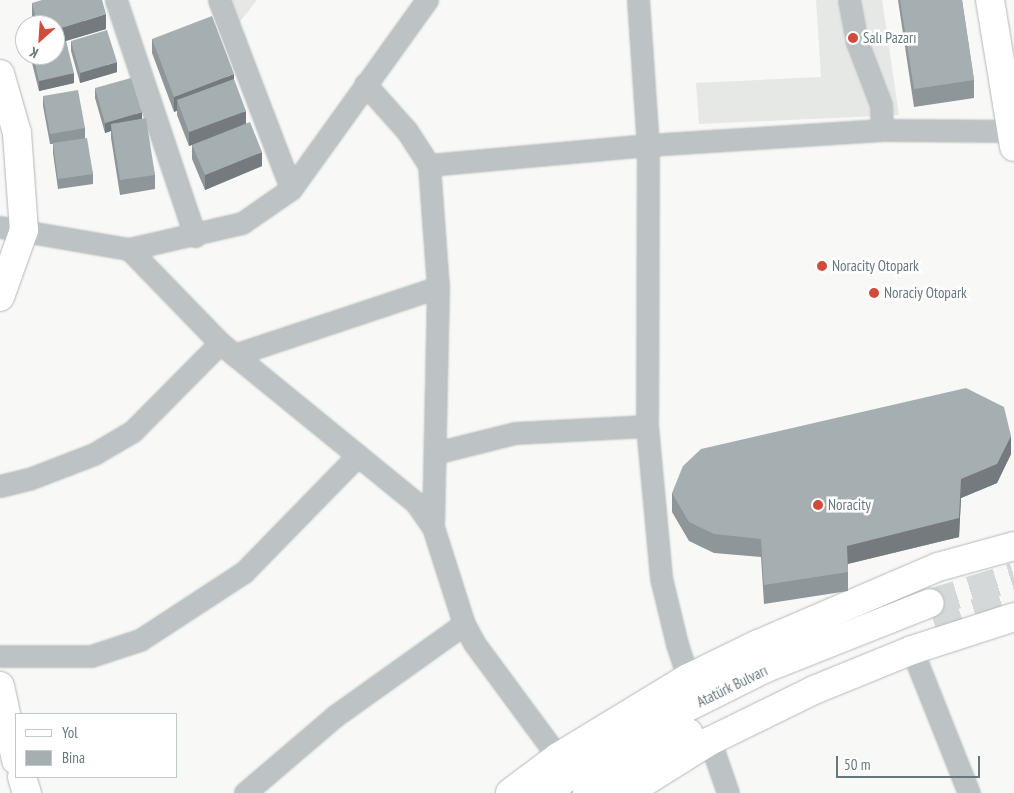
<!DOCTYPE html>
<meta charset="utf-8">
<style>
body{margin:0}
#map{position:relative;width:1014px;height:793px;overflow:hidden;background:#f8f8f6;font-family:"PT Sans Narrow",sans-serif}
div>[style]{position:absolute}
.built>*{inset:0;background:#e6e8e6}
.primary-tunnel>*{height:28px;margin-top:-14px;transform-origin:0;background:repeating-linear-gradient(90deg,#d4d8d8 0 28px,transparent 0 42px)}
.roads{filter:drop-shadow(0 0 1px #b2b9bc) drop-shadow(0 0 1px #b2b9bc)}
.street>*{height:21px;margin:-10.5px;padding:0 10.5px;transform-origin:10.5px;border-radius:10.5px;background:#bdc3c5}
.secondary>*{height:28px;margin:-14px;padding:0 14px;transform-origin:14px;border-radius:14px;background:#fff}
.primary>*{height:28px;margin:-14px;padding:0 14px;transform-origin:14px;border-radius:14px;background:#fff}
.wall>*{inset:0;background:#8e9699}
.shaded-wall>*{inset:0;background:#747a7d}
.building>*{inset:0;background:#a5afb2}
.dots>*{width:14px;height:14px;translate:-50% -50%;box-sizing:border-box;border:2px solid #fff;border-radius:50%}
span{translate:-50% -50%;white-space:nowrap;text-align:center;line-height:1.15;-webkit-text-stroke:5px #fff;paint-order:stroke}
.poi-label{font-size:15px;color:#66777e}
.left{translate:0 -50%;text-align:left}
.street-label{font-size:15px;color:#66777e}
.legend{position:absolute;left:15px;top:713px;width:162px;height:65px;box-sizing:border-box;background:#fff;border:1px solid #c2c9cb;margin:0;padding:6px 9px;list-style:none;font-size:15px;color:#66777e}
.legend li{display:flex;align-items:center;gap:10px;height:25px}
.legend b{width:25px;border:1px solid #c2c9cb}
.north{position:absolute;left:15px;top:15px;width:50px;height:50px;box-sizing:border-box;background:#fff;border:1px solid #c2c9cb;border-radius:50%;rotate:206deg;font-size:14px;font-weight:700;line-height:20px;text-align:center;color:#66777e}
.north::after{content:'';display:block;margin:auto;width:18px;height:22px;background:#d44a3a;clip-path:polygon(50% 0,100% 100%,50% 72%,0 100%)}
.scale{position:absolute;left:836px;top:756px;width:144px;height:22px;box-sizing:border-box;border:2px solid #66777e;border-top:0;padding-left:6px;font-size:15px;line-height:18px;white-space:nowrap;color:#66777e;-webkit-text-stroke:4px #fff;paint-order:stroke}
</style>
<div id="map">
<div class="built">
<div style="clip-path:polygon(209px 0,257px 0,231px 33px,220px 28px)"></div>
<div style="clip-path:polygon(816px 0,882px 0,899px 115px,699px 124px,696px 83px,821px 77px)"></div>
</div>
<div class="primary-tunnel">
<div style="left:930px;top:603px;width:88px;rotate:-17.2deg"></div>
<div style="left:935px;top:626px;width:83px;rotate:-18.2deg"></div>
</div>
<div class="roads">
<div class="street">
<div style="left:116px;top:0;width:249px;rotate:71.5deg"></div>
<div style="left:219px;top:0;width:202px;rotate:69.1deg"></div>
<div style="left:638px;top:0;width:145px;rotate:86.1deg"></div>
<div style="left:648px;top:145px;width:281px;rotate:90.2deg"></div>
<div style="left:647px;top:426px;width:153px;rotate:84.7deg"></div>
<div style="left:661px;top:578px;width:68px;rotate:76.4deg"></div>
<div style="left:677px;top:644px;width:36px;rotate:72deg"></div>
<div style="left:849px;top:0;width:43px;rotate:79.2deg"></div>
<div style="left:857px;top:42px;width:67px;rotate:69.1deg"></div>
<div style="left:881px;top:105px;width:25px;rotate:88deg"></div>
<div style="left:365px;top:84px;width:63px;rotate:48.2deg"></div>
<div style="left:407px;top:131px;width:40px;rotate:57.1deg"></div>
<div style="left:429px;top:165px;width:122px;rotate:85.8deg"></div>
<div style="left:438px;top:287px;width:240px;rotate:91.2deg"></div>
<div style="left:429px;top:165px;width:220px;rotate:-5.2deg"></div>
<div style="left:648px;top:145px;width:234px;rotate:-3.7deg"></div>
<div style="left:882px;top:130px;width:128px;rotate:0.4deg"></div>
<div style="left:0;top:227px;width:131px;rotate:9.7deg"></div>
<div style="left:129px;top:249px;width:116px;rotate:-13deg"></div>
<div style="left:242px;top:223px;width:60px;rotate:-34.8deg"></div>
<div style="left:291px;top:189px;width:233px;rotate:-54.3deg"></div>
<div style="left:129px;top:249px;width:131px;rotate:45.9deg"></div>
<div style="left:220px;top:343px;width:253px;rotate:39.2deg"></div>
<div style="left:416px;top:503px;width:29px;rotate:55deg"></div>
<div style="left:433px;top:527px;width:102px;rotate:72.3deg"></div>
<div style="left:464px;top:624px;width:21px;rotate:62deg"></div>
<div style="left:474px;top:643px;width:142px;rotate:53.6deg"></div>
<div style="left:234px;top:355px;width:215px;rotate:-18.4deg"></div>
<div style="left:435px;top:453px;width:82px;rotate:-14deg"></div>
<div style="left:515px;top:433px;width:132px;rotate:-3deg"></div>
<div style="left:0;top:486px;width:30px;rotate:-14deg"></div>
<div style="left:29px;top:479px;width:70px;rotate:-21deg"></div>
<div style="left:94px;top:454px;width:45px;rotate:-30.5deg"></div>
<div style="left:133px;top:431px;width:124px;rotate:-45.3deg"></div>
<div style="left:912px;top:650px;width:154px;rotate:68.3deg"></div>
<div style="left:0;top:656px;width:91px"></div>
<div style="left:91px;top:656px;width:52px;rotate:-18.1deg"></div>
<div style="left:140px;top:640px;width:124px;rotate:-33.2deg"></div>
<div style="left:244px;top:572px;width:163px;rotate:-45.7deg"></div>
<div style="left:710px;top:741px;width:55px;rotate:70.9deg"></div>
<div style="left:245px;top:793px;width:118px;rotate:-40.5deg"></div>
<div style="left:335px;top:716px;width:158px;rotate:-35.5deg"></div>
</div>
<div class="secondary">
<div style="left:990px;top:0;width:149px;rotate:80.7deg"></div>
<div style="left:0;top:74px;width:61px;rotate:73.9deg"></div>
<div style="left:17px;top:133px;width:97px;rotate:85.9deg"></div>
<div style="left:24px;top:230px;width:71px;rotate:109.7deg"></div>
<div style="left:0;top:686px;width:76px;rotate:77.8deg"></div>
<div style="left:22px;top:777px;width:17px;rotate:73deg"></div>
</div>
<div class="primary">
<div style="left:510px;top:793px;width:60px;rotate:-36.9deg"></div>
<div style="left:558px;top:757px;width:152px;rotate:-31.3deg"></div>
<div style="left:688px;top:678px;width:78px;rotate:-25.9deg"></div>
<div style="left:758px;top:644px;width:196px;rotate:-23.2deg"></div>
<div style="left:938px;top:567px;width:79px;rotate:-15.4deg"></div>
<div style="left:547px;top:793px;width:37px;rotate:-38deg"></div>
<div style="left:576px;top:770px;width:102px;rotate:-30.1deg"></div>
<div style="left:664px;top:719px;width:114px;rotate:-26.6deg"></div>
<div style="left:766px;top:668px;width:176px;rotate:-21.6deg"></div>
<div style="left:587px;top:793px;width:118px;rotate:-30.5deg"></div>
<div style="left:627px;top:793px;width:98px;rotate:-32.1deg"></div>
<div style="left:710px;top:741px;width:116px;rotate:-26.1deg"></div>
<div style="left:814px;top:690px;width:106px;rotate:-22.2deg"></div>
<div style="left:912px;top:650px;width:107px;rotate:-17.9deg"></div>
</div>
</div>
<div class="wall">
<div style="clip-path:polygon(898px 0,962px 0,974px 80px,974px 98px,914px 107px)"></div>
<div style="clip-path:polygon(32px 3px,106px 29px,66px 41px,74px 83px,39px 91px,31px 59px,31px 55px,55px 55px,55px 25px,34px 25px,32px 18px)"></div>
<div style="clip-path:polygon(152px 39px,234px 80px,246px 123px,262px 166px,205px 190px,192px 159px,192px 145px,189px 146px,177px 115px,177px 111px,174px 112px,152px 53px)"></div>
<div style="clip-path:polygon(71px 41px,117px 72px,80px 83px,71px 51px)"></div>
<div style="clip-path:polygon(95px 88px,142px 119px,155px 175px,155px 189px,120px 195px,111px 138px,111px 131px,105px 133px,95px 98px)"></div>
<div style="clip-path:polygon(43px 96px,85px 128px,85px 138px,93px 174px,93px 184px,58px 189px,53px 153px,53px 144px,50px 144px,43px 106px)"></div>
<div style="clip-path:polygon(1011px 454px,997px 483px,961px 498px,959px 537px,848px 564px,848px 591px,764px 604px,761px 557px,714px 553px,689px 541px,672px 512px,672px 493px)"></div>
</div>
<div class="shaded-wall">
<div style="clip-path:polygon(106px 14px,106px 29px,55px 44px,55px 30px)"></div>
<div style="clip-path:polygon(117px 62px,117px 72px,80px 83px,80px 73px)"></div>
<div style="clip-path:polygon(74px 73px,74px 83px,39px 91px,39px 81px)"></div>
<div style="clip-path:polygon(234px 74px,234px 88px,177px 100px,177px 110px,174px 112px,174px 97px)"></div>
<div style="clip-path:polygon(246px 111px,246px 125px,189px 146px,189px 132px)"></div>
<div style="clip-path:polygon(142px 112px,142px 122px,111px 124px,111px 131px,105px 133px,105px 123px)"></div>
<div style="clip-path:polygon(262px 152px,262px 166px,205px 190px,205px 175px)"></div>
<div style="clip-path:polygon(1011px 436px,1011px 454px,997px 483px,961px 498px,959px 537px,847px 564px,847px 546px,961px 479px)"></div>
</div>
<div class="building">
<div style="clip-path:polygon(42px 0,102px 0,106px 14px,55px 30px,55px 25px,38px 25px,32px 3px)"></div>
<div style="clip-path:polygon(900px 0,962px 0,974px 80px,914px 89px)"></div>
<div style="clip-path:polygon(212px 16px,234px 74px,174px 97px,152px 39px)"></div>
<div style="clip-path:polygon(107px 30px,117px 62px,80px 73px,71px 41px)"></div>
<div style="clip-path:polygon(66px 41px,74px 73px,39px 81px,33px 55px,55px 55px,55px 44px)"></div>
<div style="clip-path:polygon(131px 78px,142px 112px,105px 123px,95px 88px)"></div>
<div style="clip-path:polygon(234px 79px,246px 111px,189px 132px,177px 100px)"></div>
<div style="clip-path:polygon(78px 90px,85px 128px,50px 134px,43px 96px)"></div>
<div style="clip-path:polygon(146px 118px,155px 175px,120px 180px,111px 124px)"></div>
<div style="clip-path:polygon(250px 122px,262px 152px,205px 175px,192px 145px)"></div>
<div style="clip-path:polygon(87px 138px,93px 174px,58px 179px,53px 143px)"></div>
<div style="clip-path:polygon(966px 388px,1004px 407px,1011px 436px,997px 464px,961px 479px,959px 518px,847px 546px,848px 572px,764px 585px,761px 539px,714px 534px,689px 522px,672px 493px,683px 466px,701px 449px)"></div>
</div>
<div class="dots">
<div style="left:853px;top:38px;background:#d44a3a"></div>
<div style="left:822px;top:266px;background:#d44a3a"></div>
<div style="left:874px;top:293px;background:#d44a3a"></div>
<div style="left:818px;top:505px;background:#d44a3a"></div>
</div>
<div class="poi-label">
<span class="left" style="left:863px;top:38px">Salı Pazarı</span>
<span class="left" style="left:832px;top:266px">Noracity Otopark</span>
<span class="left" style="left:884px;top:293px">Noraciy Otopark</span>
<span class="left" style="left:828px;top:505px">Noracity</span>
</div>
<div class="street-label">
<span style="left:732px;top:686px;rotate:-26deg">Atatürk Bulvarı</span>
</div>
<ul class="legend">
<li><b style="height:6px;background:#fff"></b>Yol</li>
<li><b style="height:14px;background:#a5afb2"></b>Bina</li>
</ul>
<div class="north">K</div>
<div class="scale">50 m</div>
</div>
